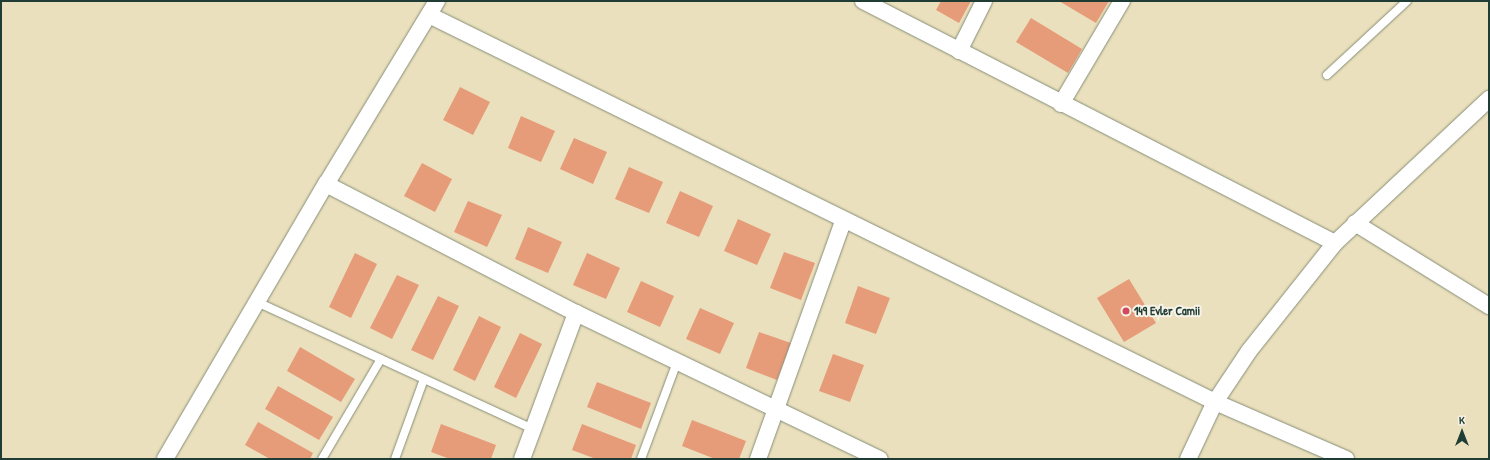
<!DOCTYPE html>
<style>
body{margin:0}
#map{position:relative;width:1490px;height:460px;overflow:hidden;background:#ebe0bd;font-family:"Patrick Hand",sans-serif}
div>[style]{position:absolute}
.building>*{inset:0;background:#e69b79}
.roads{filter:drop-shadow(0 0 1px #858e78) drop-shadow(0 0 1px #858e78)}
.lane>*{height:8px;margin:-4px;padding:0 4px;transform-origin:4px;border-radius:4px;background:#fff}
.street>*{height:16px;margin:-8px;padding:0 8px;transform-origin:8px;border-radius:8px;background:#fff}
.dots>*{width:11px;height:11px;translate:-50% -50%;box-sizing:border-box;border:2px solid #f7f3e8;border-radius:50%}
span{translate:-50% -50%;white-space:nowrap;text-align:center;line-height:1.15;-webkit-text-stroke:4px #f7f3e8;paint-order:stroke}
.poi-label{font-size:12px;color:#1f3d34;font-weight:700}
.left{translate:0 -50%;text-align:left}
.frame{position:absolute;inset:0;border:2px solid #1f3d34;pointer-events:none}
.north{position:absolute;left:1442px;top:412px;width:40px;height:40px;-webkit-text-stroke:3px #f7f3e8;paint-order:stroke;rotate:0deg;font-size:11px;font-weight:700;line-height:16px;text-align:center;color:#1f3d34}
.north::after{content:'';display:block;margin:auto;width:14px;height:18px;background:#1f3d34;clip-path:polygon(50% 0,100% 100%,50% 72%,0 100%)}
</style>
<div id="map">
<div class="building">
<div style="clip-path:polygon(941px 1px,971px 1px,959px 23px,936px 10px)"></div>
<div style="clip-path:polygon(1059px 1px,1109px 1px,1096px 23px)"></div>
<div style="clip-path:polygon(1031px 18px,1082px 49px,1068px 73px,1016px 42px)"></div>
<div style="clip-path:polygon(460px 87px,490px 102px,473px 135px,443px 120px)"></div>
<div style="clip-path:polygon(521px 116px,555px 131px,541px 162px,508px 148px)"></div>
<div style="clip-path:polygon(574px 138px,607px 152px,593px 184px,560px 169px)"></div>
<div style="clip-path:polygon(422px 163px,452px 179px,435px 212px,404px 196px)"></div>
<div style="clip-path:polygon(629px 167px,663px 182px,649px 213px,615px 199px)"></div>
<div style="clip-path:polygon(680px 191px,713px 206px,699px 237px,666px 223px)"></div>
<div style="clip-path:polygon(468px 201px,502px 215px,487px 247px,454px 232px)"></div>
<div style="clip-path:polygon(738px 219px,771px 234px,757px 265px,724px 251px)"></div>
<div style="clip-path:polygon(528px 227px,562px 242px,548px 273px,515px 259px)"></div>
<div style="clip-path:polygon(784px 252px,815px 263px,801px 300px,770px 288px)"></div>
<div style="clip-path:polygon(355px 253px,377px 264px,351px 318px,329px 307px)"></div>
<div style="clip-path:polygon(587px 253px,620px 268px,606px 299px,573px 285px)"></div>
<div style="clip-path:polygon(397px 275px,419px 285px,392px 339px,370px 328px)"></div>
<div style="clip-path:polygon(1129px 279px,1156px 323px,1124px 342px,1097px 298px)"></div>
<div style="clip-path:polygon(641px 281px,674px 296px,660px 327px,627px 312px)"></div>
<div style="clip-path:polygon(858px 286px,890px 298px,876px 334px,845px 323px)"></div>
<div style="clip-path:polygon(438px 296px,459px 306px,433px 360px,411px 350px)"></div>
<div style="clip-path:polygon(700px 308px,734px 323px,720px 354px,686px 339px)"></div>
<div style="clip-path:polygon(479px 316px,501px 327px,475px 381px,453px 370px)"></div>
<div style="clip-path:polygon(759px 332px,791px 343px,777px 380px,746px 368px)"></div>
<div style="clip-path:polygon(520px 333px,542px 344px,516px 398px,494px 387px)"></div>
<div style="clip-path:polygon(300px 347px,355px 379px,341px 402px,287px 371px)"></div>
<div style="clip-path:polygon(833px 354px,864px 365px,850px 402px,819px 391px)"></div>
<div style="clip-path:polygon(597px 382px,651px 403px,641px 429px,587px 407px)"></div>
<div style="clip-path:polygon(278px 386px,333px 417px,319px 440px,265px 409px)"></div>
<div style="clip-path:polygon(692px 420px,746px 441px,739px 459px,715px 459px,682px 446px)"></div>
<div style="clip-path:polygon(258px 422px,313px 453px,310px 459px,270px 459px,245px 445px)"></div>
<div style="clip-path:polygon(441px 424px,496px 445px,491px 459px,450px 459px,431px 452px)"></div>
<div style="clip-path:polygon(582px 424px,636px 445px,631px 459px,596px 459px,572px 450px)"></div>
</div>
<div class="roads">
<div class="lane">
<div style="left:1327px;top:75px;width:109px;rotate:-42.8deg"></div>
<div style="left:257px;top:302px;width:304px;rotate:24.7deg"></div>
<div style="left:322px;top:459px;width:116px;rotate:-59.5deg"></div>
<div style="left:395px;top:459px;width:85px;rotate:-70.1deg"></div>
<div style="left:641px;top:459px;width:103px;rotate:-69.6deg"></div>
</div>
<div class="street">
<div style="left:437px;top:1px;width:214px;rotate:121.2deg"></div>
<div style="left:326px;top:184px;width:281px;rotate:27.3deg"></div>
<div style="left:576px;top:313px;width:337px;rotate:25.7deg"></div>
<div style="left:863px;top:1px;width:530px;rotate:27.14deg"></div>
<div style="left:429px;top:15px;width:876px;rotate:26.21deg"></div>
<div style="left:1215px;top:402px;width:143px;rotate:23.5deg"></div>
<div style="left:959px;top:51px;width:56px;rotate:-63.4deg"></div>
<div style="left:1061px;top:104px;width:120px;rotate:-59.4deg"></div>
<div style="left:1355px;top:223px;width:158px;rotate:31.8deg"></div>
<div style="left:165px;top:459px;width:319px;rotate:-59.7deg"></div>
<div style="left:522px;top:459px;width:156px;rotate:-69.7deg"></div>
<div style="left:758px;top:459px;width:253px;rotate:-70.3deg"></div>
<div style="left:1188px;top:459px;width:63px;rotate:-64.7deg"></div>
<div style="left:1215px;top:402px;width:61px;rotate:-56.3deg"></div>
<div style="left:1249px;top:351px;width:138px;rotate:-51.5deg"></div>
<div style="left:1335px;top:243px;width:211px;rotate:-43.1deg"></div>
</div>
</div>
<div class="dots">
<div style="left:1126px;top:311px;background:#d1495b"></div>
</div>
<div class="poi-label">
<span class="left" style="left:1134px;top:311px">149 Evler Camii</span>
</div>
<div class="frame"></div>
<div class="north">K</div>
</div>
